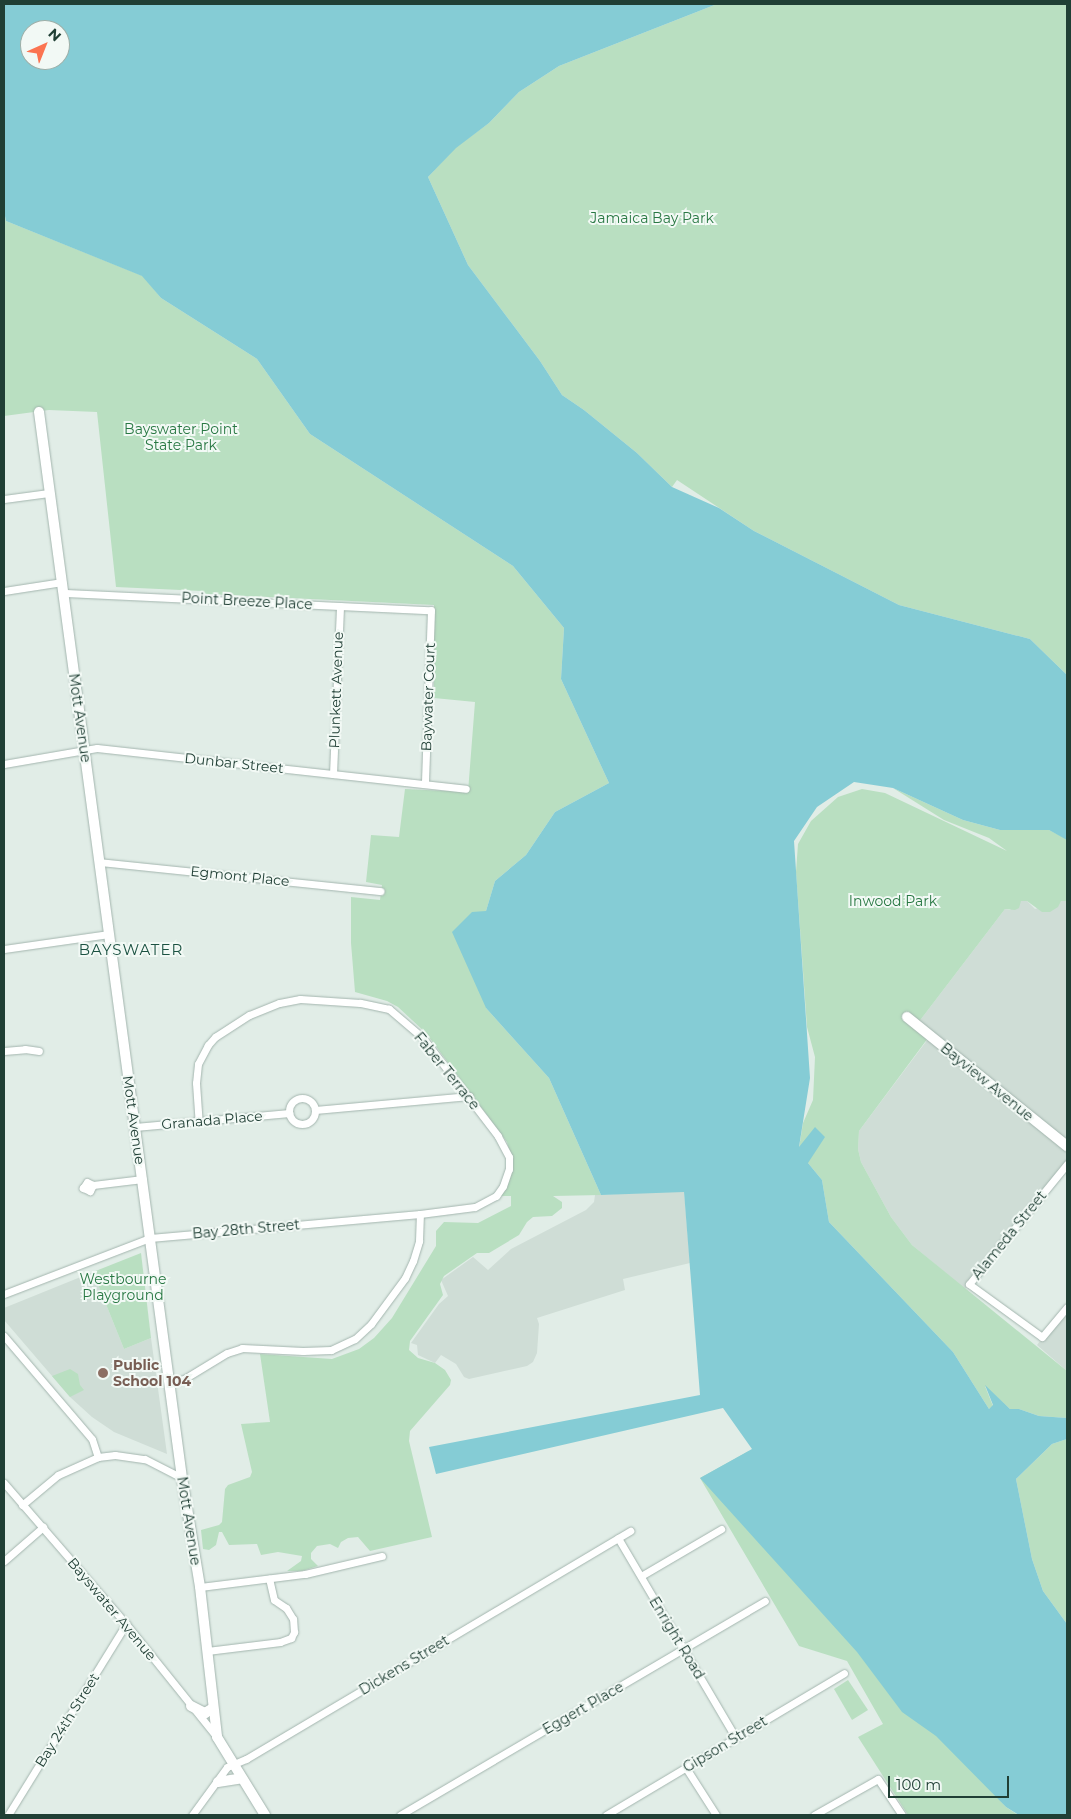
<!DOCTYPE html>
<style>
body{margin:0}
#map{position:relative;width:1071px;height:1819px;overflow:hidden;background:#e1ede7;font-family:Montserrat,sans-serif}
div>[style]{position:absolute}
.built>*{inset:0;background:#cfddd6}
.green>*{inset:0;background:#b9dfc1}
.water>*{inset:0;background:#85ccd5}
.roads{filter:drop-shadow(0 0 1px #a3b5ae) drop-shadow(0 0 1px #a3b5ae)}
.street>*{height:7px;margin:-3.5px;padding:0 3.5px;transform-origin:3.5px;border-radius:3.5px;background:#fff}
.street>.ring{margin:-3.5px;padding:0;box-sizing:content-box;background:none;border:7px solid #fff;border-radius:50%}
.secondary>*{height:10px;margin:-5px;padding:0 5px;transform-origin:5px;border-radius:5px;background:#fff}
.dots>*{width:14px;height:14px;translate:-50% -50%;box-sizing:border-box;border:2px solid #f2f9f5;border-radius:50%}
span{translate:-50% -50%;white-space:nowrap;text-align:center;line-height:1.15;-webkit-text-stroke:4px #f2f9f5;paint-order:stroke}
.park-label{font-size:14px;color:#287843}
.street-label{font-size:14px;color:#203f35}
.education-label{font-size:14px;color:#785e54;font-weight:700}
.left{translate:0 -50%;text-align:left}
.neighbourhood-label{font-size:15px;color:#1b5242;letter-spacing:1px}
.frame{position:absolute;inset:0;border:5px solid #203f35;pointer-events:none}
.north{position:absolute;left:20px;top:20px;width:50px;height:50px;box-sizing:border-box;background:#f2f9f5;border:1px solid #9eafa8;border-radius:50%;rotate:44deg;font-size:14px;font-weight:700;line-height:20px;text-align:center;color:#203f35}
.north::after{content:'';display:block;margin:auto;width:18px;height:22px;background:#fb7451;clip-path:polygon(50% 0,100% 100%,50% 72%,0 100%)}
.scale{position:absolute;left:888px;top:1776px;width:121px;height:22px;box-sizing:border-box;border:2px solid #203f35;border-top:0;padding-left:6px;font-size:15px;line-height:18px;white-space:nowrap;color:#203f35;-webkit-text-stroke:4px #f2f9f5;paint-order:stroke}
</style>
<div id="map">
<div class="built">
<div style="clip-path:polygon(1021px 901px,1027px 901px,1035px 909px,1061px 901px,1067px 901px,1067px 1161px,965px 1289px,912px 1245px,891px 1217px,861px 1162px,858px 1149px,859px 1131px,931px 1035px,918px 1023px,1005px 909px,1010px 910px)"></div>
<div style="clip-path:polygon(684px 1191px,690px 1263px,623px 1279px,625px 1290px,537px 1318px,539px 1324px,537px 1353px,533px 1362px,527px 1366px,469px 1379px,464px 1377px,456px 1364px,441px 1355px,435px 1363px,418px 1355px,417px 1345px,411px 1343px,439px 1304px,448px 1296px,441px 1280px,473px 1257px,488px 1270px,511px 1249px,586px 1210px,594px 1202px,595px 1195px)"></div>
<div style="clip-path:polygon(93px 1272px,124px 1349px,151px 1338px,167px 1454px,114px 1432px,92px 1417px,70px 1397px,4px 1320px,4px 1308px)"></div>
<div style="clip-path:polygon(1067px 1307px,1067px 1371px,1037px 1345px)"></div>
</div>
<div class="green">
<div style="clip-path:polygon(717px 4px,1067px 4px,1067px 675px,1030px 639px,899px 605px,754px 531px,677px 480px,672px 487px,637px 453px,584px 410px,562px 395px,540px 361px,468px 265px,428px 177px,456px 147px,489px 123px,519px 92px,559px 66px)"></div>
<div style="clip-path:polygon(4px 211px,6px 221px,143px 276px,161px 298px,257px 359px,310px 434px,513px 566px,564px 628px,561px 679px,609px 783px,555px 812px,526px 855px,495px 881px,486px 911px,486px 1008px,549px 1078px,601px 1195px,553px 1196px,562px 1202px,562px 1208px,552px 1216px,533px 1217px,527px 1222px,519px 1235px,489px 1253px,477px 1253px,444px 1276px,440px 1284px,443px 1295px,410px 1341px,409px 1350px,418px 1358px,435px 1363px,445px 1370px,451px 1380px,450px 1385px,410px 1431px,409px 1441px,432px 1537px,370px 1551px,358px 1537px,348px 1538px,341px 1542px,338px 1548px,330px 1544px,317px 1546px,311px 1553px,311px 1559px,318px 1566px,302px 1571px,287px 1571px,301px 1561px,302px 1556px,278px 1552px,261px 1555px,257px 1544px,229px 1545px,222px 1532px,219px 1532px,216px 1545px,209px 1550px,203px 1549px,201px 1530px,219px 1525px,222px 1522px,225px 1489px,228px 1485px,250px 1477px,252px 1472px,241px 1424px,270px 1422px,260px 1354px,332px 1359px,359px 1349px,374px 1338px,392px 1318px,436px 1246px,436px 1231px,444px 1222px,478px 1223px,511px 1206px,511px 1196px,499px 1196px,508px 1181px,513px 1165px,507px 1142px,426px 1033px,398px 1007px,387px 1001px,355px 992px,351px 943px,351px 897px,380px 900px,382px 885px,366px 882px,371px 835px,399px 837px,405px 789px,468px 792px,475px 702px,434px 698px,434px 605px,206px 594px,202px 591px,116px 587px,97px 412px,49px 410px,4px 416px)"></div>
<div style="clip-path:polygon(893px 788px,963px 820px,1000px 830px,1049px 830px,1067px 839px,1067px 901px,1061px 901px,1058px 907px,1050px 912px,1042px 912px,1027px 901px,1021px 901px,1019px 908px,1015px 910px,1005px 909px,918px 1023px,931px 1034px,859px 1131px,858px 1149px,861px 1162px,891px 1217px,912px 1245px,1067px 1371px,1067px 1418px,1039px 1416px,1019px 1409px,1010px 1409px,985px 1386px,993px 1406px,989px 1409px,953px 1352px,829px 1222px,822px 1180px,808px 1163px,799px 1148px,803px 1123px,813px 1100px,815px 1057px,807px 1027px,796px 872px,798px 844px,811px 821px,838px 797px,862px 789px,885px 793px,1007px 851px,989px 838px,944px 820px)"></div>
<div style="clip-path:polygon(141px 1253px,151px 1338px,124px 1349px,93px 1272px)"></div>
<div style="clip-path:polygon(70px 1369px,78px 1374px,80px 1385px,84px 1390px,70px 1397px,52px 1376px)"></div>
<div style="clip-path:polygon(1067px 1439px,1067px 1624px,1043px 1591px,1032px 1559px,1016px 1479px,1052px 1444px)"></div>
<div style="clip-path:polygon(749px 1451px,987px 1758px,986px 1785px,1006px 1807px,1018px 1815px,908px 1815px,858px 1737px,883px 1724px,847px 1661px,799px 1646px,700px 1478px)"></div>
<div style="clip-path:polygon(848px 1680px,868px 1710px,852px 1720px,834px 1689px)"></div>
</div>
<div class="water">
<div style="clip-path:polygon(evenodd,4px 4px,717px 4px,559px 66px,519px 92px,489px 123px,456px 148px,428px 177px,468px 265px,540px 361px,562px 395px,584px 410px,637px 453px,672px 487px,719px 508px,754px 531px,899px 605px,1030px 639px,1067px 675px,1067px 840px,1049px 830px,1000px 830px,963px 820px,893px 788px,854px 782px,817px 807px,794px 841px,810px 1078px,799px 1147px,815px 1127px,825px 1137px,808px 1163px,822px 1180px,829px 1222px,953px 1352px,989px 1409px,993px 1405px,985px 1385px,1010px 1409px,1019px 1409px,1039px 1416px,1067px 1418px,1067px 1439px,1052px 1444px,1016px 1479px,1032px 1559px,1043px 1591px,1067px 1624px,1067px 1815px,1019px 1815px,1006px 1807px,936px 1736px,902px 1712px,857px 1652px,700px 1478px,752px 1449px,723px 1408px,436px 1474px,429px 1447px,700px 1395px,684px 1192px,601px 1195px,549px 1078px,486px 1008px,452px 932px,472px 912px,486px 911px,495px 881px,526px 855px,555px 812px,609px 783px,561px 679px,564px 628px,513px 566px,310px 434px,257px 359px,161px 298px,142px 276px,6px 221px,4px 211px,4px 4px,30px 30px,60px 30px,60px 60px,30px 60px,30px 30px)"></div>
</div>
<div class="roads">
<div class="street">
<div style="left:4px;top:499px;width:45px;rotate:-7.6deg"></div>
<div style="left:4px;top:591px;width:59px;rotate:-8.8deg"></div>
<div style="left:64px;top:593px;width:367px;rotate:2.7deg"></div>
<div style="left:431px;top:610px;width:174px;rotate:92deg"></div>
<div style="left:4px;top:764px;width:94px;rotate:-9.8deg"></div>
<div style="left:97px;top:748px;width:371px;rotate:6.3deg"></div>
<div style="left:333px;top:774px;width:168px;rotate:-87.6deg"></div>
<div style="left:99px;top:862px;width:283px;rotate:5.9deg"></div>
<div style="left:4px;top:949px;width:106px;rotate:-8.1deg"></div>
<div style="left:4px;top:1051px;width:21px;rotate:-5deg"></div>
<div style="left:25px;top:1049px;width:14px;rotate:8deg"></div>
<div class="ring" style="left:289px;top:1098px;width:19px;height:19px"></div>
<div style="left:315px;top:1110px;width:155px;rotate:-5.2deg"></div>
<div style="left:135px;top:1127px;width:155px;rotate:-5.2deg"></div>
<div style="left:1067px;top:1164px;width:155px;rotate:129.2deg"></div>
<div style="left:969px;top:1284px;width:90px;rotate:36deg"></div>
<div style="left:1042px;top:1337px;width:39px;rotate:-50deg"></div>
<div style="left:93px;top:1185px;width:7px;rotate:117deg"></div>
<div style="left:90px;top:1191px;width:8px;rotate:-157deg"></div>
<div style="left:83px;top:1188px;width:7px;rotate:-56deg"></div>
<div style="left:87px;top:1182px;width:7px;rotate:27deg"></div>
<div style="left:93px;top:1185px;width:50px;rotate:-6.8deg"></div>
<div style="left:4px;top:1294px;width:156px;rotate:-21deg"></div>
<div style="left:150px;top:1238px;width:271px;rotate:-5.1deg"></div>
<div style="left:420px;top:1214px;width:55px;rotate:-7.3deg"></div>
<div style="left:475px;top:1207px;width:24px;rotate:-28deg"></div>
<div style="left:496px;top:1196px;width:12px;rotate:-55deg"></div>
<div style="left:503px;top:1186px;width:18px;rotate:-71deg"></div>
<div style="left:509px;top:1169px;width:12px;rotate:-90deg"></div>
<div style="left:509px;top:1157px;width:24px;rotate:-118deg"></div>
<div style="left:498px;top:1136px;width:123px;rotate:-127.4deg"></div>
<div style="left:423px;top:1038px;width:45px;rotate:-139.5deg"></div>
<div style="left:389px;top:1009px;width:30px;rotate:-168deg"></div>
<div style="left:360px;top:1003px;width:60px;rotate:-176.2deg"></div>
<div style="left:300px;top:999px;width:21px;rotate:169deg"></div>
<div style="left:279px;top:1003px;width:32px;rotate:158deg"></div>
<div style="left:249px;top:1015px;width:40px;rotate:147.1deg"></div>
<div style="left:215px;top:1037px;width:11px;rotate:131deg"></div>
<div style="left:208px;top:1045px;width:21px;rotate:118deg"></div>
<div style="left:198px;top:1064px;width:19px;rotate:96deg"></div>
<div style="left:196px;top:1083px;width:39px;rotate:86deg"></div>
<div style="left:4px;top:1336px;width:135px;rotate:49.5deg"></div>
<div style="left:92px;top:1439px;width:19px;rotate:72deg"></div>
<div style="left:170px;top:1382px;width:14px;rotate:-12deg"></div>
<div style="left:184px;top:1379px;width:50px;rotate:-31.2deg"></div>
<div style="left:227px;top:1353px;width:16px;rotate:-18deg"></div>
<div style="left:242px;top:1348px;width:61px;rotate:2.8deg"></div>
<div style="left:303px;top:1351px;width:28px;rotate:-2deg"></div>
<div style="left:331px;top:1350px;width:26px;rotate:-25deg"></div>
<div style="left:355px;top:1339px;width:22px;rotate:-43deg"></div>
<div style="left:371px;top:1324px;width:57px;rotate:-53.5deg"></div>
<div style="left:405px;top:1278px;width:19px;rotate:-65deg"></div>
<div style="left:413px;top:1261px;width:21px;rotate:-73deg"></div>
<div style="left:419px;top:1241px;width:27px;rotate:-88deg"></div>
<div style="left:4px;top:1483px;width:186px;rotate:49.1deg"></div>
<div style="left:126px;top:1624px;width:145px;rotate:51.2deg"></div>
<div style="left:22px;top:1505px;width:47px;rotate:-39.8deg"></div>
<div style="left:58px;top:1475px;width:44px;rotate:-24.2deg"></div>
<div style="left:98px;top:1457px;width:17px;rotate:-7deg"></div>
<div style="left:115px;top:1455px;width:30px;rotate:8deg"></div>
<div style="left:145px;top:1459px;width:42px;rotate:27.2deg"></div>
<div style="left:618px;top:1538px;width:232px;rotate:59.5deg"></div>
<div style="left:4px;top:1561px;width:52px;rotate:-41.1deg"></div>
<div style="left:641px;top:1576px;width:93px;rotate:-30.4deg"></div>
<div style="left:200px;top:1587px;width:106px;rotate:-7.1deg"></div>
<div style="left:305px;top:1574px;width:79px;rotate:-13.2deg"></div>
<div style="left:207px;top:1651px;width:74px;rotate:-7deg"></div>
<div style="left:280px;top:1642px;width:12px;rotate:-20deg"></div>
<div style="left:291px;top:1638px;width:7px;rotate:-63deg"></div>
<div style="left:294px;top:1632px;width:13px;rotate:-94deg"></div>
<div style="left:293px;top:1619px;width:13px;rotate:-122deg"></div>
<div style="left:286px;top:1608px;width:14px;rotate:-146deg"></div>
<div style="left:274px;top:1600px;width:22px;rotate:-103deg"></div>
<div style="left:686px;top:1768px;width:56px;rotate:57.4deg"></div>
<div style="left:8px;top:1815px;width:225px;rotate:-58.3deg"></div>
<div style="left:192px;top:1815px;width:59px;rotate:-53.9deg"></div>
<div style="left:227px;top:1767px;width:21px;rotate:-23deg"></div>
<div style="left:246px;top:1759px;width:447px;rotate:-30.7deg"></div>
<div style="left:400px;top:1815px;width:423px;rotate:-30.4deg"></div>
<div style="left:606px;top:1815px;width:277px;rotate:-30.8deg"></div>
<div style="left:814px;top:1815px;width:73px;rotate:-29.4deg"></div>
<div style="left:878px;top:1779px;width:43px;rotate:56.3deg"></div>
</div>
<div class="secondary">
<div style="left:39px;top:412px;width:1076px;rotate:82.36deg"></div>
<div style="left:182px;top:1478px;width:110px;rotate:80.6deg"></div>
<div style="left:200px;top:1587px;width:151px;rotate:83.5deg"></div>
<div style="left:217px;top:1737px;width:92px;rotate:58.4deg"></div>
<div style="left:907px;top:1017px;width:206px;rotate:38.9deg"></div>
<div style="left:191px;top:1706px;width:16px;rotate:27deg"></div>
<div style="left:205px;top:1713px;width:9px;rotate:-32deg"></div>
<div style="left:218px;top:1782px;width:24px;rotate:-9deg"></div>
</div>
</div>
<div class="dots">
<div style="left:103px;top:1373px;background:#8d6e63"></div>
</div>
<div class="park-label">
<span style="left:652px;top:218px">Jamaica Bay Park</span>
<span style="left:181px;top:437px">Bayswater Point<br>State Park</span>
<span style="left:893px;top:901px">Inwood Park</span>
<span style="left:123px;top:1287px">Westbourne<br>Playground</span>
</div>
<div class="street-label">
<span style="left:247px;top:601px;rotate:3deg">Point Breeze Place</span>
<span style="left:336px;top:690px;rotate:-88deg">Plunkett Avenue</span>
<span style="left:428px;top:697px;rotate:-88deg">Baywater Court</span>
<span style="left:80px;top:718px;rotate:82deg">Mott Avenue</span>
<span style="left:234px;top:763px;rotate:6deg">Dunbar Street</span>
<span style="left:240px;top:876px;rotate:6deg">Egmont Place</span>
<span style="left:447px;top:1071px;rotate:51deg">Faber Terrace</span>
<span style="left:987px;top:1082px;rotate:39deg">Bayview Avenue</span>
<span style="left:134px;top:1120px;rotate:82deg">Mott Avenue</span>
<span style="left:212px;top:1120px;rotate:-5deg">Granada Place</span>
<span style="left:246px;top:1229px;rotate:-5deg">Bay 28th Street</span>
<span style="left:1009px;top:1235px;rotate:-51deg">Alameda Street</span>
<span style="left:189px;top:1521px;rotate:81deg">Mott Avenue</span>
<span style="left:112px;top:1609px;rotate:50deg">Bayswater Avenue</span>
<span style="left:677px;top:1638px;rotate:59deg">Enright Road</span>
<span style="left:404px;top:1665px;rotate:-31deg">Dickens Street</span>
<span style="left:583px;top:1708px;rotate:-30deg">Eggert Place</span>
<span style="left:67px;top:1720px;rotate:-58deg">Bay 24th Street</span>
<span style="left:725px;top:1744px;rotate:-31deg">Gipson Street</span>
</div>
<div class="education-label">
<span class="left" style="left:113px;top:1373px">Public<br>School 104</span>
</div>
<div class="neighbourhood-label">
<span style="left:131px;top:950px">BAYSWATER</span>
</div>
<div class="frame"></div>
<div class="north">N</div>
<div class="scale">100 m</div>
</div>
